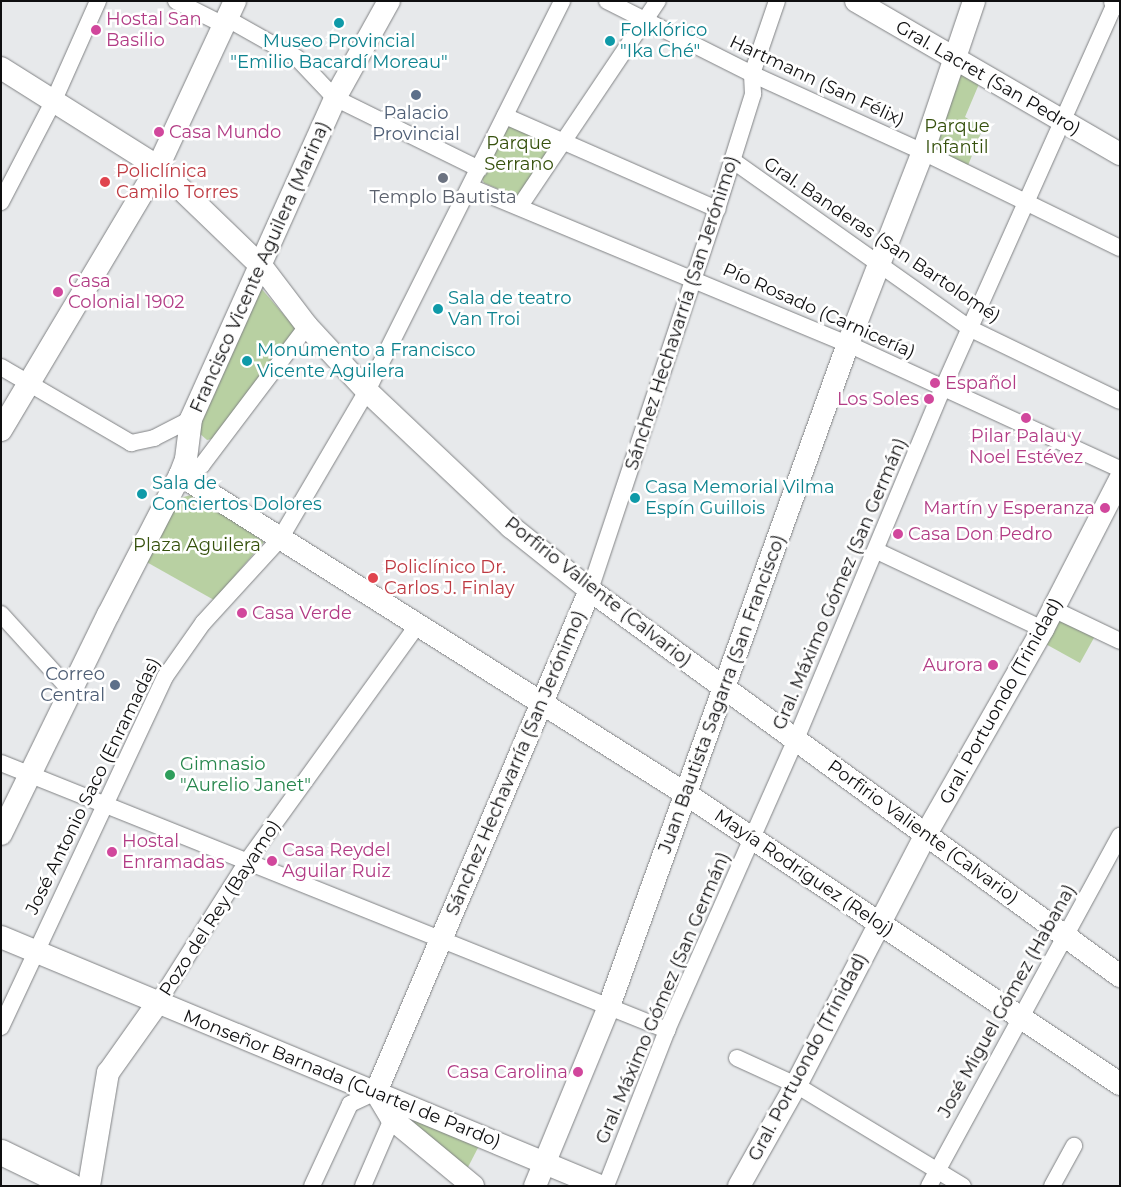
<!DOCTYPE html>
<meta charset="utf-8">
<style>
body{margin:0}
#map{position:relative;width:1121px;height:1187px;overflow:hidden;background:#e7e9eb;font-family:Montserrat,sans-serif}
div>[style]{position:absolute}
.green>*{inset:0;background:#b8d0a2}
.roads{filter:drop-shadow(0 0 1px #808284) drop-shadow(0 0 1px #808284)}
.street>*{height:16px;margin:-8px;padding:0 8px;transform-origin:8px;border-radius:8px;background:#fff}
.secondary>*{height:22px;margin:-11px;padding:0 11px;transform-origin:11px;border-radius:11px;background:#fff}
.primary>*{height:25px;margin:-12.5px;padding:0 12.5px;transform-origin:12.5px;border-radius:12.5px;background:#fff}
.dots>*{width:14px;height:14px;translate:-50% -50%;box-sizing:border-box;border:2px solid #fff;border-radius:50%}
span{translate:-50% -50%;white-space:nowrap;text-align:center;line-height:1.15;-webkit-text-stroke:5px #fff;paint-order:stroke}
.hotel-label{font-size:18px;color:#b23c85}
.left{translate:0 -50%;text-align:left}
.right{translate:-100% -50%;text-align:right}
.culture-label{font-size:18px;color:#0d838f}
.street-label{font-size:18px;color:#0f0f10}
.service-label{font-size:18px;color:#4e5e75}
.park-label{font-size:18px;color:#36510d}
.health-label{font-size:18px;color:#be3a42}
.worship-label{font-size:18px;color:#5b616d}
.leisure-label{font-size:18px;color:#27864d}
.frame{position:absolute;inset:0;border:2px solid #0f0f10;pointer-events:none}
</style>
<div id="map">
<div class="green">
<div style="clip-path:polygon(958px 72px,979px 84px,965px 117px,983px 128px,967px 168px,929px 149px)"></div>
<div style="clip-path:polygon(511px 126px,552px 145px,517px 197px,484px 183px,482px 179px,507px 128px)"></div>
<div style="clip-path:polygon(260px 287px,297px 330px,217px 438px,207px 440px,199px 433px,199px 420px)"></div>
<div style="clip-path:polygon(195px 494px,264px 542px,214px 600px,143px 560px,176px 499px)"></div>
<div style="clip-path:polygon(1056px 615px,1095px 636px,1080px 663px,1042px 642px)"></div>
<div style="clip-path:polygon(416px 1116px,482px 1140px,466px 1171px,413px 1122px)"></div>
</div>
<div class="roads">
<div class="street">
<div style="left:176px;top:1px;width:56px;rotate:26.6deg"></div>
<div style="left:607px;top:1px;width:162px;rotate:26.7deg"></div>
<div style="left:752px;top:74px;width:188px;rotate:24.5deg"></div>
<div style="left:923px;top:152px;width:219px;rotate:26deg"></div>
<div style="left:226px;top:18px;width:81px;rotate:29.4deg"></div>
<div style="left:297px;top:58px;width:55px;rotate:46.5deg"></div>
<div style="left:335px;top:98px;width:161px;rotate:26.2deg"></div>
<div style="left:505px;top:116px;width:232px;rotate:23.7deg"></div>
<div style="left:732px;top:160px;width:293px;rotate:35.3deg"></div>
<div style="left:971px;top:329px;width:165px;rotate:25.8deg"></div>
<div style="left:470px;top:187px;width:409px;rotate:22.6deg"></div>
<div style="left:848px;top:344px;width:299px;rotate:24.7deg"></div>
<div style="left:1px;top:202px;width:115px;rotate:-62.5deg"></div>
<div style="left:54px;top:100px;width:108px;rotate:-66deg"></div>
<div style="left:520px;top:206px;width:247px;rotate:-56.1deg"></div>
<div style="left:1px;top:367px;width:151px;rotate:30.3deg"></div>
<div style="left:131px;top:443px;width:24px;rotate:-12deg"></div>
<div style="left:154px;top:438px;width:42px;rotate:-27.2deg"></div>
<div style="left:180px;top:475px;width:24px;rotate:-24deg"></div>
<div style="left:202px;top:465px;width:174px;rotate:-52.9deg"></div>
<div style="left:877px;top:551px;width:183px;rotate:25.2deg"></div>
<div style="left:590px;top:590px;width:402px;rotate:-71.6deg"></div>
<div style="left:717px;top:209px;width:121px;rotate:-72.6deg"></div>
<div style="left:753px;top:94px;width:20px;rotate:-93deg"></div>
<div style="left:752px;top:74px;width:77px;rotate:-71.1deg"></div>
<div style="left:1053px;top:609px;width:74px;rotate:25.5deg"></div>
<div style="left:1px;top:614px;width:103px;rotate:47.8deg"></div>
<div style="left:1px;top:763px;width:718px;rotate:21.85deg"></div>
<div style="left:157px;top:1004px;width:170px;rotate:-57.7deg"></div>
<div style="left:248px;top:860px;width:289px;rotate:-54.2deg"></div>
<div style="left:1px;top:1027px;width:387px;rotate:-64.9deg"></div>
<div style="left:165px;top:677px;width:66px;rotate:-54.9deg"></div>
<div style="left:203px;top:623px;width:114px;rotate:-47.5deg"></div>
<div style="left:280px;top:539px;width:172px;rotate:-59.6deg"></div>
<div style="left:367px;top:391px;width:436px;rotate:-63.4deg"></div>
<div style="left:737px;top:1058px;width:65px;rotate:24.6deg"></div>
<div style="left:796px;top:1085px;width:195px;rotate:31.2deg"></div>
<div style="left:312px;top:1186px;width:90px;rotate:-65.1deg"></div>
<div style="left:350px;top:1104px;width:29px;rotate:-25deg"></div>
<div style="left:363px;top:1186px;width:73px;rotate:-66.6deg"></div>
<div style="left:392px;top:1119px;width:10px;rotate:-24deg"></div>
<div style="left:606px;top:1186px;width:168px;rotate:-68.6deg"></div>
<div style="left:667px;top:1030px;width:318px;rotate:-66.1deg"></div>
<div style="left:796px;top:739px;width:381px;rotate:-67.3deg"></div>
<div style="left:943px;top:388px;width:424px;rotate:-65.9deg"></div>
<div style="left:929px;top:1186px;width:399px;rotate:-61.4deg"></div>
<div style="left:1052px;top:1186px;width:46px;rotate:-61.2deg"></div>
</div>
<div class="secondary">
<div style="left:856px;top:1px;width:305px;rotate:30.1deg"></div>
<div style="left:1115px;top:1px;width:6px;rotate:31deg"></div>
<div style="left:1px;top:68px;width:186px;rotate:32.2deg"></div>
<div style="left:158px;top:167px;width:144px;rotate:43.9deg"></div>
<div style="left:262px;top:267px;width:74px;rotate:52.7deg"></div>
<div style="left:307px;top:326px;width:88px;rotate:47.3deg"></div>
<div style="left:367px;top:391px;width:198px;rotate:43.4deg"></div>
<div style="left:511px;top:527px;width:101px;rotate:38.6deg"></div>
<div style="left:590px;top:590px;width:656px;rotate:36.07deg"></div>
<div style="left:1px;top:430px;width:306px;rotate:-59.2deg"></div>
<div style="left:158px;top:167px;width:183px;rotate:-65.1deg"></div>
<div style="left:180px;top:475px;width:598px;rotate:32.23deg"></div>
<div style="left:686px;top:794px;width:522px;rotate:33.75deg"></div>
<div style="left:1px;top:834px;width:244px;rotate:-64deg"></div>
<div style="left:108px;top:615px;width:157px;rotate:-62.8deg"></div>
<div style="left:180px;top:475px;width:17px;rotate:-69deg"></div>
<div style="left:186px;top:459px;width:40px;rotate:-82.9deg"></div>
<div style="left:191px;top:419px;width:352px;rotate:-65.8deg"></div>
<div style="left:335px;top:98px;width:111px;rotate:-60.9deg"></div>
<div style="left:1px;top:937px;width:649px;rotate:22.57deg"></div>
<div style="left:89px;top:1186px;width:115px;rotate:-80.5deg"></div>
<div style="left:108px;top:1073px;width:85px;rotate:-54.6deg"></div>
<div style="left:473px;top:1186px;width:105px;rotate:-140.4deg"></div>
<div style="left:392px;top:1119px;width:31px;rotate:-121deg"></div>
<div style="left:376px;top:1092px;width:546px;rotate:-66.91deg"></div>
<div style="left:535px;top:1186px;width:191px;rotate:-67.6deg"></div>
<div style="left:608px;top:1009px;width:707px;rotate:-70.16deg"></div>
<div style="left:848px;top:344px;width:206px;rotate:-68.7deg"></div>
<div style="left:923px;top:152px;width:159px;rotate:-71.3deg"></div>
<div style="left:739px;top:1186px;width:116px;rotate:-60.6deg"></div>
<div style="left:796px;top:1085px;width:283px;rotate:-62.6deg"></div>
<div style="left:926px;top:834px;width:236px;rotate:-60.3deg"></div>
<div style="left:1043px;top:629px;width:169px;rotate:-62.8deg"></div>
</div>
<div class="primary">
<div style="left:1px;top:1152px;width:78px;rotate:25.9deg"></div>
</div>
</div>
<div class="dots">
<div style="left:339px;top:23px;background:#0f9aa8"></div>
<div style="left:96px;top:30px;background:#d1479c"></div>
<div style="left:610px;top:41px;background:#0f9aa8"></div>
<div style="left:416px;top:95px;background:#5c6f8a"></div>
<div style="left:159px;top:132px;background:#d1479c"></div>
<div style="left:443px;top:178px;background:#6b7280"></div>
<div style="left:105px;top:182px;background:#e0444e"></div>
<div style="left:58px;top:292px;background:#d1479c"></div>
<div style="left:438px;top:309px;background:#0f9aa8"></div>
<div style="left:247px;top:361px;background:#0f9aa8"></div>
<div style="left:935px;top:383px;background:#d1479c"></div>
<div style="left:929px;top:399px;background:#d1479c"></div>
<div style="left:1026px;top:418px;background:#d1479c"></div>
<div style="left:142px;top:494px;background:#0f9aa8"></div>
<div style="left:635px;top:498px;background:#0f9aa8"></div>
<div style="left:1105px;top:508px;background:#d1479c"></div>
<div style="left:898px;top:534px;background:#d1479c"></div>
<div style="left:373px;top:578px;background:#e0444e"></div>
<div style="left:242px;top:613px;background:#d1479c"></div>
<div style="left:993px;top:665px;background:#d1479c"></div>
<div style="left:115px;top:685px;background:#5c6f8a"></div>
<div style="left:170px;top:775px;background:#2e9e5b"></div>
<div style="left:112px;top:852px;background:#d1479c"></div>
<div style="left:272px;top:861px;background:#d1479c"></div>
<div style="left:578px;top:1072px;background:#d1479c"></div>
</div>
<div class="hotel-label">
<span class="left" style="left:106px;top:30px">Hostal San<br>Basilio</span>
<span class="left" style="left:169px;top:132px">Casa Mundo</span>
<span class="left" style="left:68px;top:292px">Casa<br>Colonial 1902</span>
<span class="left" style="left:945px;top:383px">Español</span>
<span class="right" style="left:919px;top:399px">Los Soles</span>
<span style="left:1026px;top:447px">Pilar Palau y<br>Noel Estévez</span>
<span class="right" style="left:1095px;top:508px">Martín y Esperanza</span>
<span class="left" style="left:908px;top:534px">Casa Don Pedro</span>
<span class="left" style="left:252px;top:613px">Casa Verde</span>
<span class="right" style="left:983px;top:665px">Aurora</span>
<span class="left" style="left:122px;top:852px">Hostal<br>Enramadas</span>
<span class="left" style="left:282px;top:861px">Casa Reydel<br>Aguilar Ruiz</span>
<span class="right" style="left:568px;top:1072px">Casa Carolina</span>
</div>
<div class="culture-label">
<span class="left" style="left:620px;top:41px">Folklórico<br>"Ika Ché"</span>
<span style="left:339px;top:52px">Museo Provincial<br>"Emilio Bacardí Moreau"</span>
<span class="left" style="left:448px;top:309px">Sala de teatro<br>Van Troi</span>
<span class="left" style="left:257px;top:361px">Monumento a Francisco<br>Vicente Aguilera</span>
<span class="left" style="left:152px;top:494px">Sala de<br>Conciertos Dolores</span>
<span class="left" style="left:645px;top:498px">Casa Memorial Vilma<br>Espín Guillois</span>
</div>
<div class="street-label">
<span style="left:988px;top:78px;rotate:30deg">Gral. Lacret (San Pedro)</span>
<span style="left:817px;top:81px;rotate:25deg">Hartmann (San Félix)</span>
<span style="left:882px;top:240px;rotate:34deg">Gral. Banderas (San Bartolomé)</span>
<span style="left:260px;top:267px;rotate:-66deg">Francisco Vicente Aguilera (Marina)</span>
<span style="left:819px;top:311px;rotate:24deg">Pío Rosado (Carnicería)</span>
<span style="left:682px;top:313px;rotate:-72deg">Sánchez Hechavarría (San Jerónimo)</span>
<span style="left:840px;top:584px;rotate:-67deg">Gral. Máximo Gómez (San Germán)</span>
<span style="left:598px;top:592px;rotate:38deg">Porfirio Valiente (Calvario)</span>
<span style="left:722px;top:694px;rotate:-70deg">Juan Bautista Sagarra (San Francisco)</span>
<span style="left:1001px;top:701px;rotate:-61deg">Gral. Portuondo (Trinidad)</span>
<span style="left:516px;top:763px;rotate:-67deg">Sánchez Hechavarría (San Jerónimo)</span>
<span style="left:93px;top:786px;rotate:-64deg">José Antonio Saco (Enramadas)</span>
<span style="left:923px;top:832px;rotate:36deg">Porfirio Valiente (Calvario)</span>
<span style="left:804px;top:873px;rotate:34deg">Mayía Rodríguez (Reloj)</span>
<span style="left:220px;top:908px;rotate:-57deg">Pozo del Rey (Bayamo)</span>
<span style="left:663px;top:998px;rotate:-67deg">Gral. Máximo Gómez (San Germán)</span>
<span style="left:1007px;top:1001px;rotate:-61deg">José Miguel Gómez (Habana)</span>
<span style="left:808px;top:1057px;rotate:-62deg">Gral. Portuondo (Trinidad)</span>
<span style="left:342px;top:1079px;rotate:22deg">Monseñor Barnada (Cuartel de Pardo)</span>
</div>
<div class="service-label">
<span style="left:416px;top:124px">Palacio<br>Provincial</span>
<span class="right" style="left:105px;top:685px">Correo<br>Central</span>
</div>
<div class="park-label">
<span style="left:957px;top:137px">Parque<br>Infantil</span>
<span style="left:519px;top:154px">Parque<br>Serrano</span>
<span style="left:197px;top:545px">Plaza Aguilera</span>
</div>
<div class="health-label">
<span class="left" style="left:116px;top:182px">Policlínica<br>Camilo Torres</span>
<span class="left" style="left:384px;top:578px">Policlínico Dr.<br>Carlos J. Finlay</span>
</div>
<div class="worship-label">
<span style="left:443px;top:197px">Templo Bautista</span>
</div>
<div class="leisure-label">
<span class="left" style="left:180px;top:775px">Gimnasio<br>"Aurelio Janet"</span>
</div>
<div class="frame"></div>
</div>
